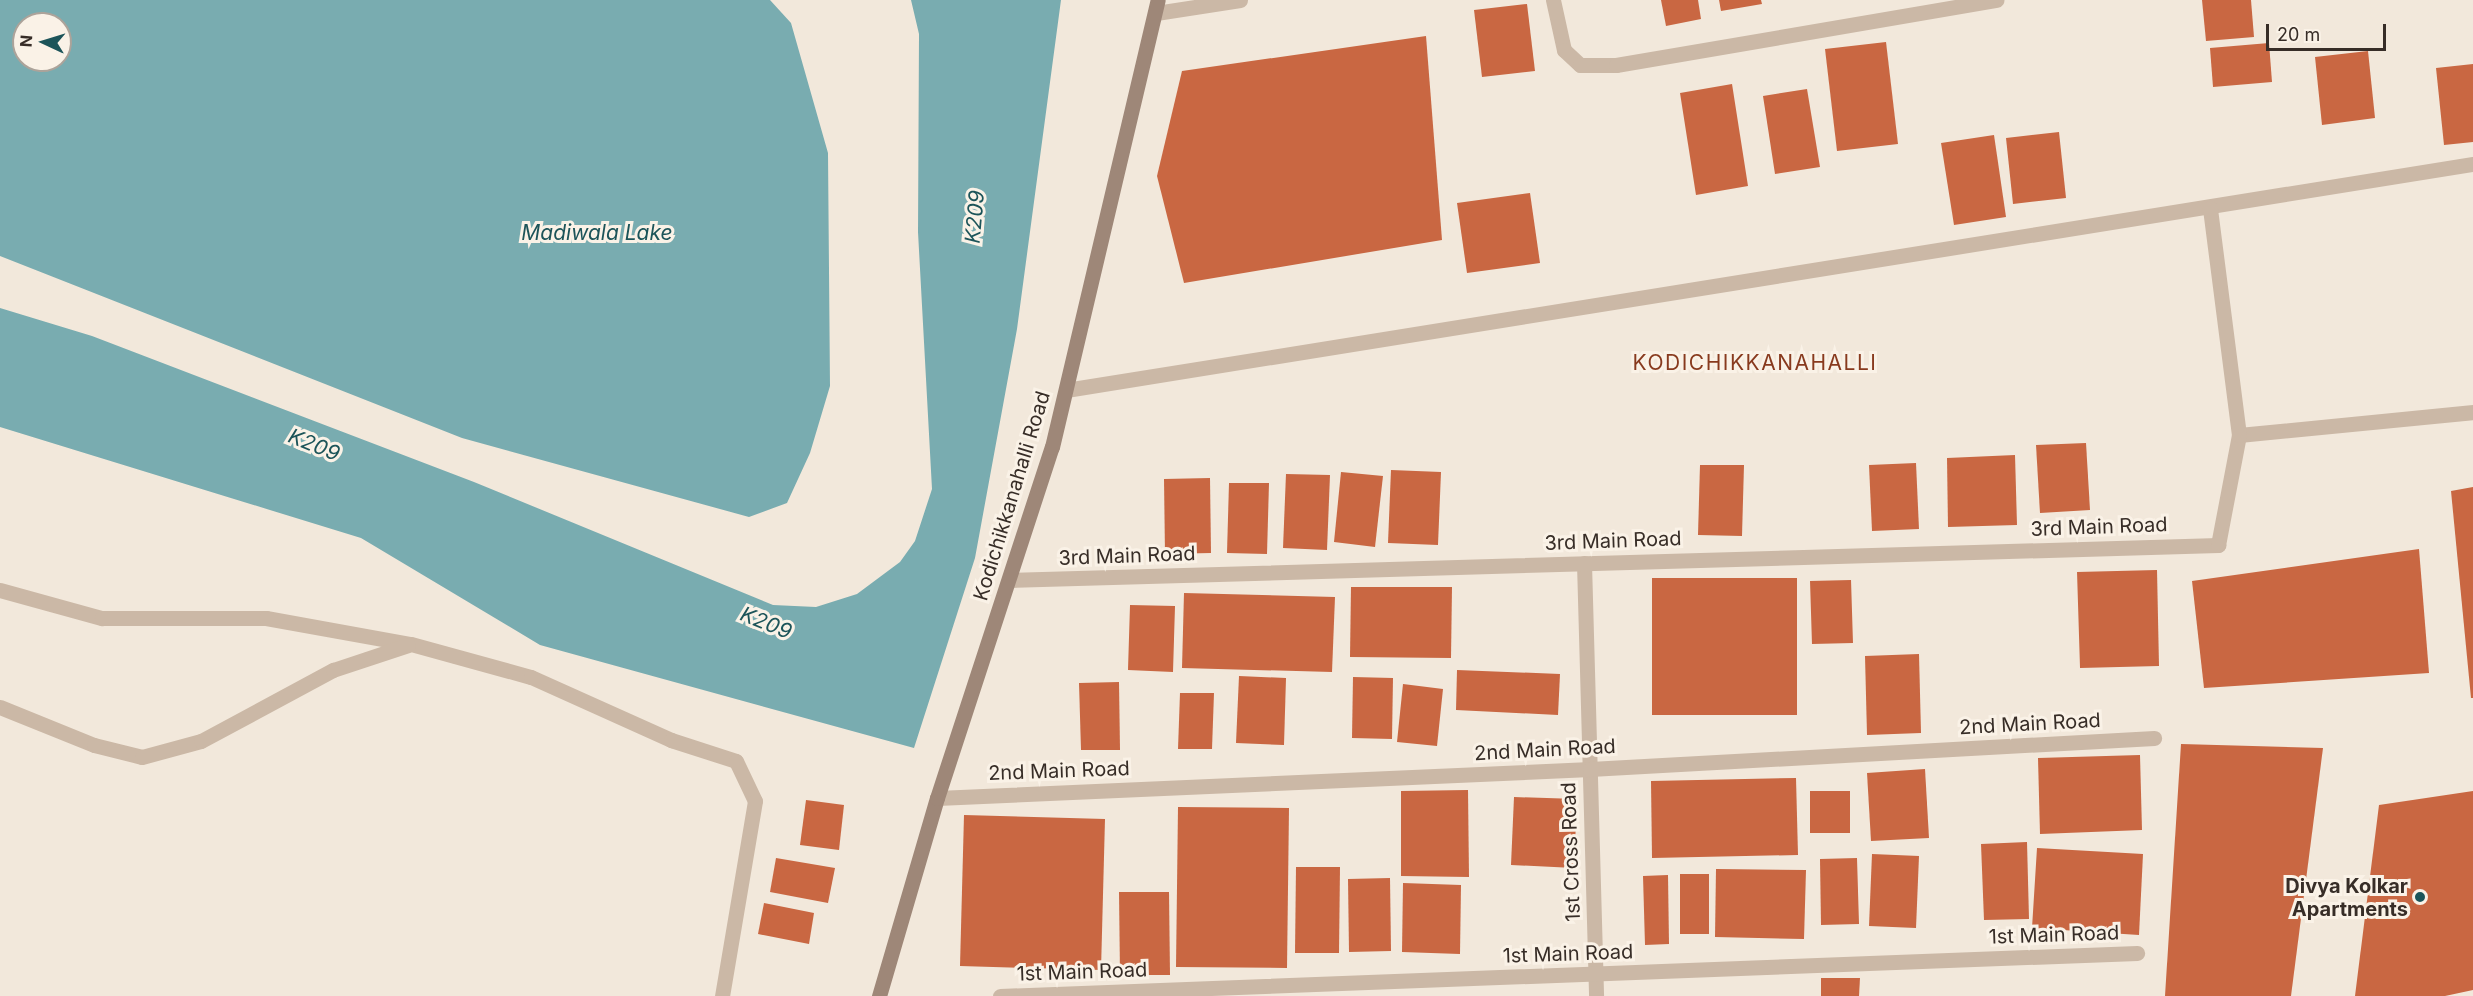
<!DOCTYPE html>
<style>
body{margin:0}
#map{position:relative;width:2473px;height:996px;overflow:hidden;background:#f2e8db;font-family:Inter,sans-serif}
div>[style]{position:absolute}
.water>*{inset:0;background:#79acb0}
.building>*{inset:0;background:#c96742}
.lane>*{height:15px;margin:-7.5px;padding:0 7.5px;transform-origin:7.5px;border-radius:7.5px;background:#cbb8a6}
.street>*{height:15px;margin:-7.5px;padding:0 7.5px;transform-origin:7.5px;border-radius:7.5px;background:#cbb8a6}
.secondary>*{height:15px;margin:-7.5px;padding:0 7.5px;transform-origin:7.5px;border-radius:7.5px;background:#9e8778}
.dots>*{width:16px;height:16px;translate:-50% -50%;box-sizing:border-box;border:3px solid #faf2e7;border-radius:50%}
span{translate:-50% -50%;white-space:nowrap;text-align:center;line-height:1.15;-webkit-text-stroke:6px #faf2e7;paint-order:stroke}
.street-label{font-size:20px;color:#372d27}
.poi-label{font-size:20px;color:#372d27;font-weight:700}
.right{translate:-100% -50%;text-align:right}
.water-label{font-size:21px;color:#1c5459;font-style:italic}
.neighbourhood-label{font-size:21px;color:#883a1e;letter-spacing:1.5px}
.north{position:absolute;left:12px;top:12px;width:60px;height:60px;box-sizing:border-box;background:#faf2e7;border:2px solid #aca39a;border-radius:50%;rotate:274deg;font-size:16px;font-weight:700;line-height:24px;text-align:center;color:#372d27}
.north::after{content:'';display:block;margin:auto;width:21px;height:27px;background:#1c5459;clip-path:polygon(50% 0,100% 100%,50% 72%,0 100%)}
.scale{position:absolute;left:2266px;top:24px;width:120px;height:27px;box-sizing:border-box;border:3px solid #372d27;border-top:0;padding-left:8px;font-size:18px;line-height:21px;white-space:nowrap;color:#372d27;-webkit-text-stroke:4px #faf2e7;paint-order:stroke}
</style>
<div id="map">
<div class="water">
<div style="clip-path:polygon(evenodd,0 0,770px 0,791px 23px,828px 153px,830px 386px,810px 453px,787px 503px,749px 517px,462px 438px,0 256px,0 0,24px 24px,60px 24px,60px 60px,24px 60px,24px 24px)"></div>
<div style="clip-path:polygon(911px 0,1061px 0,1017px 329px,975px 558px,914px 748px,540px 645px,361px 538px,0 427px,0 308px,92px 336px,474px 482px,773px 605px,816px 607px,857px 594px,900px 562px,915px 541px,932px 489px,918px 232px,919px 34px)"></div>
</div>
<div class="building">
<div style="clip-path:polygon(1661px 0,1698px 0,1701px 19px,1666px 26px)"></div>
<div style="clip-path:polygon(1719px 0,1761px 0,1762px 4px,1721px 11px)"></div>
<div style="clip-path:polygon(2202px 0,2251px 0,2254px 37px,2206px 41px)"></div>
<div style="clip-path:polygon(1527px 4px,1535px 71px,1482px 77px,1474px 10px)"></div>
<div style="clip-path:polygon(1426px 36px,1442px 240px,1184px 283px,1157px 176px,1182px 71px)"></div>
<div style="clip-path:polygon(1886px 42px,1898px 144px,1837px 151px,1825px 49px)"></div>
<div style="clip-path:polygon(2269px 43px,2272px 82px,2213px 87px,2210px 48px)"></div>
<div style="clip-path:polygon(2368px 51px,2375px 118px,2322px 125px,2315px 57px)"></div>
<div style="clip-path:polygon(2473px 64px,2473px 142px,2444px 145px,2436px 68px)"></div>
<div style="clip-path:polygon(1732px 84px,1748px 186px,1696px 195px,1680px 93px)"></div>
<div style="clip-path:polygon(1807px 89px,1820px 167px,1775px 174px,1763px 96px)"></div>
<div style="clip-path:polygon(2059px 132px,2066px 198px,2013px 204px,2006px 138px)"></div>
<div style="clip-path:polygon(1994px 135px,2006px 217px,1954px 225px,1941px 143px)"></div>
<div style="clip-path:polygon(1530px 193px,1540px 263px,1467px 273px,1457px 203px)"></div>
<div style="clip-path:polygon(2086px 443px,2090px 510px,2040px 513px,2036px 445px)"></div>
<div style="clip-path:polygon(2015px 455px,2017px 525px,1948px 527px,1947px 458px)"></div>
<div style="clip-path:polygon(1916px 463px,1919px 529px,1872px 531px,1869px 465px)"></div>
<div style="clip-path:polygon(1700px 465px,1744px 465px,1742px 536px,1698px 535px)"></div>
<div style="clip-path:polygon(1391px 470px,1441px 472px,1438px 545px,1388px 543px)"></div>
<div style="clip-path:polygon(1341px 472px,1383px 476px,1375px 547px,1334px 542px)"></div>
<div style="clip-path:polygon(1286px 474px,1330px 475px,1327px 550px,1283px 548px)"></div>
<div style="clip-path:polygon(1210px 478px,1211px 553px,1165px 554px,1164px 479px)"></div>
<div style="clip-path:polygon(1229px 483px,1269px 483px,1267px 554px,1227px 553px)"></div>
<div style="clip-path:polygon(2473px 487px,2473px 698px,2471px 698px,2451px 491px)"></div>
<div style="clip-path:polygon(2419px 549px,2429px 673px,2204px 688px,2192px 581px)"></div>
<div style="clip-path:polygon(2157px 570px,2159px 666px,2080px 668px,2077px 572px)"></div>
<div style="clip-path:polygon(1652px 578px,1797px 578px,1797px 715px,1652px 715px)"></div>
<div style="clip-path:polygon(1851px 580px,1853px 643px,1812px 644px,1810px 581px)"></div>
<div style="clip-path:polygon(1351px 587px,1452px 587px,1451px 658px,1350px 657px)"></div>
<div style="clip-path:polygon(1184px 593px,1335px 597px,1332px 672px,1182px 668px)"></div>
<div style="clip-path:polygon(1130px 605px,1175px 606px,1173px 672px,1128px 670px)"></div>
<div style="clip-path:polygon(1919px 654px,1921px 733px,1867px 735px,1865px 656px)"></div>
<div style="clip-path:polygon(1457px 670px,1560px 674px,1558px 715px,1456px 710px)"></div>
<div style="clip-path:polygon(1239px 676px,1286px 678px,1284px 745px,1236px 743px)"></div>
<div style="clip-path:polygon(1353px 677px,1393px 678px,1392px 739px,1352px 738px)"></div>
<div style="clip-path:polygon(1119px 682px,1120px 750px,1081px 750px,1079px 683px)"></div>
<div style="clip-path:polygon(1403px 684px,1443px 689px,1437px 746px,1397px 742px)"></div>
<div style="clip-path:polygon(1180px 693px,1214px 693px,1212px 749px,1178px 749px)"></div>
<div style="clip-path:polygon(2181px 744px,2323px 748px,2291px 996px,2165px 996px)"></div>
<div style="clip-path:polygon(2140px 755px,2142px 830px,2040px 834px,2038px 758px)"></div>
<div style="clip-path:polygon(1925px 769px,1929px 838px,1871px 841px,1867px 773px)"></div>
<div style="clip-path:polygon(1796px 778px,1798px 855px,1652px 858px,1651px 781px)"></div>
<div style="clip-path:polygon(1468px 790px,1469px 877px,1401px 876px,1401px 791px)"></div>
<div style="clip-path:polygon(1810px 791px,1850px 791px,1850px 833px,1810px 833px)"></div>
<div style="clip-path:polygon(2473px 791px,2473px 990px,2445px 996px,2355px 996px,2379px 805px)"></div>
<div style="clip-path:polygon(1514px 797px,1577px 799px,1574px 868px,1511px 865px)"></div>
<div style="clip-path:polygon(806px 800px,844px 805px,839px 850px,800px 845px)"></div>
<div style="clip-path:polygon(1178px 807px,1289px 808px,1287px 968px,1176px 967px)"></div>
<div style="clip-path:polygon(964px 815px,1105px 819px,1101px 970px,960px 966px)"></div>
<div style="clip-path:polygon(2027px 842px,2029px 919px,1984px 920px,1981px 844px)"></div>
<div style="clip-path:polygon(2037px 848px,2143px 854px,2139px 935px,2032px 928px)"></div>
<div style="clip-path:polygon(1872px 854px,1919px 856px,1916px 928px,1869px 926px)"></div>
<div style="clip-path:polygon(776px 858px,835px 868px,828px 903px,770px 892px)"></div>
<div style="clip-path:polygon(1857px 858px,1859px 924px,1821px 925px,1820px 859px)"></div>
<div style="clip-path:polygon(1296px 867px,1340px 867px,1339px 953px,1295px 953px)"></div>
<div style="clip-path:polygon(1716px 869px,1806px 870px,1804px 939px,1715px 937px)"></div>
<div style="clip-path:polygon(1680px 874px,1709px 874px,1709px 934px,1680px 934px)"></div>
<div style="clip-path:polygon(1668px 875px,1669px 944px,1645px 945px,1643px 876px)"></div>
<div style="clip-path:polygon(1390px 878px,1391px 951px,1349px 952px,1348px 879px)"></div>
<div style="clip-path:polygon(1403px 883px,1461px 885px,1460px 954px,1402px 952px)"></div>
<div style="clip-path:polygon(1119px 892px,1169px 892px,1170px 975px,1120px 975px)"></div>
<div style="clip-path:polygon(764px 903px,814px 913px,809px 944px,758px 934px)"></div>
<div style="clip-path:polygon(1821px 978px,1860px 978px,1859px 996px,1821px 996px)"></div>
</div>
<div class="lane">
<div style="left:0;top:590px;width:106px;rotate:15.4deg"></div>
<div style="left:102px;top:618px;width:164px"></div>
<div style="left:266px;top:618px;width:147px;rotate:10.2deg"></div>
<div style="left:411px;top:644px;width:124px;rotate:15.4deg"></div>
<div style="left:531px;top:677px;width:154px;rotate:24.2deg"></div>
<div style="left:671px;top:740px;width:68px;rotate:17.9deg"></div>
<div style="left:736px;top:761px;width:44px;rotate:64.6deg"></div>
<div style="left:755px;top:801px;width:198px;rotate:99.6deg"></div>
<div style="left:0;top:707px;width:101px;rotate:22deg"></div>
<div style="left:94px;top:745px;width:49px;rotate:14deg"></div>
<div style="left:142px;top:757px;width:61px;rotate:-15.2deg"></div>
<div style="left:201px;top:741px;width:150px;rotate:-28.3deg"></div>
<div style="left:333px;top:670px;width:79px;rotate:-18.4deg"></div>
</div>
<div class="street">
<div style="left:1553px;top:0;width:51px;rotate:77.6deg"></div>
<div style="left:1564px;top:50px;width:22px;rotate:43deg"></div>
<div style="left:1580px;top:65px;width:36px"></div>
<div style="left:1616px;top:65px;width:386px;rotate:-9.7deg"></div>
<div style="left:1156px;top:13px;width:85px;rotate:-8.8deg"></div>
<div style="left:1066px;top:390px;width:1425px;rotate:-9.13deg"></div>
<div style="left:2239px;top:435px;width:235px;rotate:-5.6deg"></div>
<div style="left:1584px;top:563px;width:433px;rotate:88.4deg"></div>
<div style="left:1010px;top:580px;width:1209px;rotate:-1.66deg"></div>
<div style="left:2218px;top:545px;width:112px;rotate:-79.2deg"></div>
<div style="left:2239px;top:435px;width:229px;rotate:-97.3deg"></div>
<div style="left:937px;top:798px;width:654px;rotate:-2.54deg"></div>
<div style="left:1590px;top:769px;width:565px;rotate:-3.15deg"></div>
<div style="left:1000px;top:996px;width:1138px;rotate:-2.17deg"></div>
</div>
<div class="secondary">
<div style="left:879px;top:996px;width:206px;rotate:-73.7deg"></div>
<div style="left:937px;top:798px;width:369px;rotate:-71.9deg"></div>
<div style="left:1052px;top:447px;width:459px;rotate:-76.7deg"></div>
</div>
<div class="dots">
<div style="left:2420px;top:897px;background:#1c5459"></div>
</div>
<div class="street-label">
<span style="left:1012px;top:496px;rotate:-73deg">Kodichikkanahalli Road</span>
<span style="left:2099px;top:527px;rotate:-2deg">3rd Main Road</span>
<span style="left:1613px;top:541px;rotate:-2deg">3rd Main Road</span>
<span style="left:1127px;top:556px;rotate:-2deg">3rd Main Road</span>
<span style="left:2030px;top:724px;rotate:-3deg">2nd Main Road</span>
<span style="left:1545px;top:750px;rotate:-3deg">2nd Main Road</span>
<span style="left:1059px;top:771px;rotate:-2deg">2nd Main Road</span>
<span style="left:1571px;top:852px;rotate:-92deg">1st Cross Road</span>
<span style="left:2054px;top:935px;rotate:-2deg">1st Main Road</span>
<span style="left:1568px;top:954px;rotate:-2deg">1st Main Road</span>
<span style="left:1082px;top:972px;rotate:-2deg">1st Main Road</span>
</div>
<div class="poi-label">
<span class="right" style="left:2408px;top:898px">Divya Kolkar<br>Apartments</span>
</div>
<div class="water-label">
<span style="left:975px;top:217px;rotate:-85deg">K209</span>
<span style="left:597px;top:233px">Madiwala Lake</span>
<span style="left:314px;top:445px;rotate:22deg">K209</span>
<span style="left:766px;top:623px;rotate:22deg">K209</span>
</div>
<div class="neighbourhood-label">
<span style="left:1755px;top:363px">KODICHIKKANAHALLI</span>
</div>
<div class="north">N</div>
<div class="scale">20 m</div>
</div>
